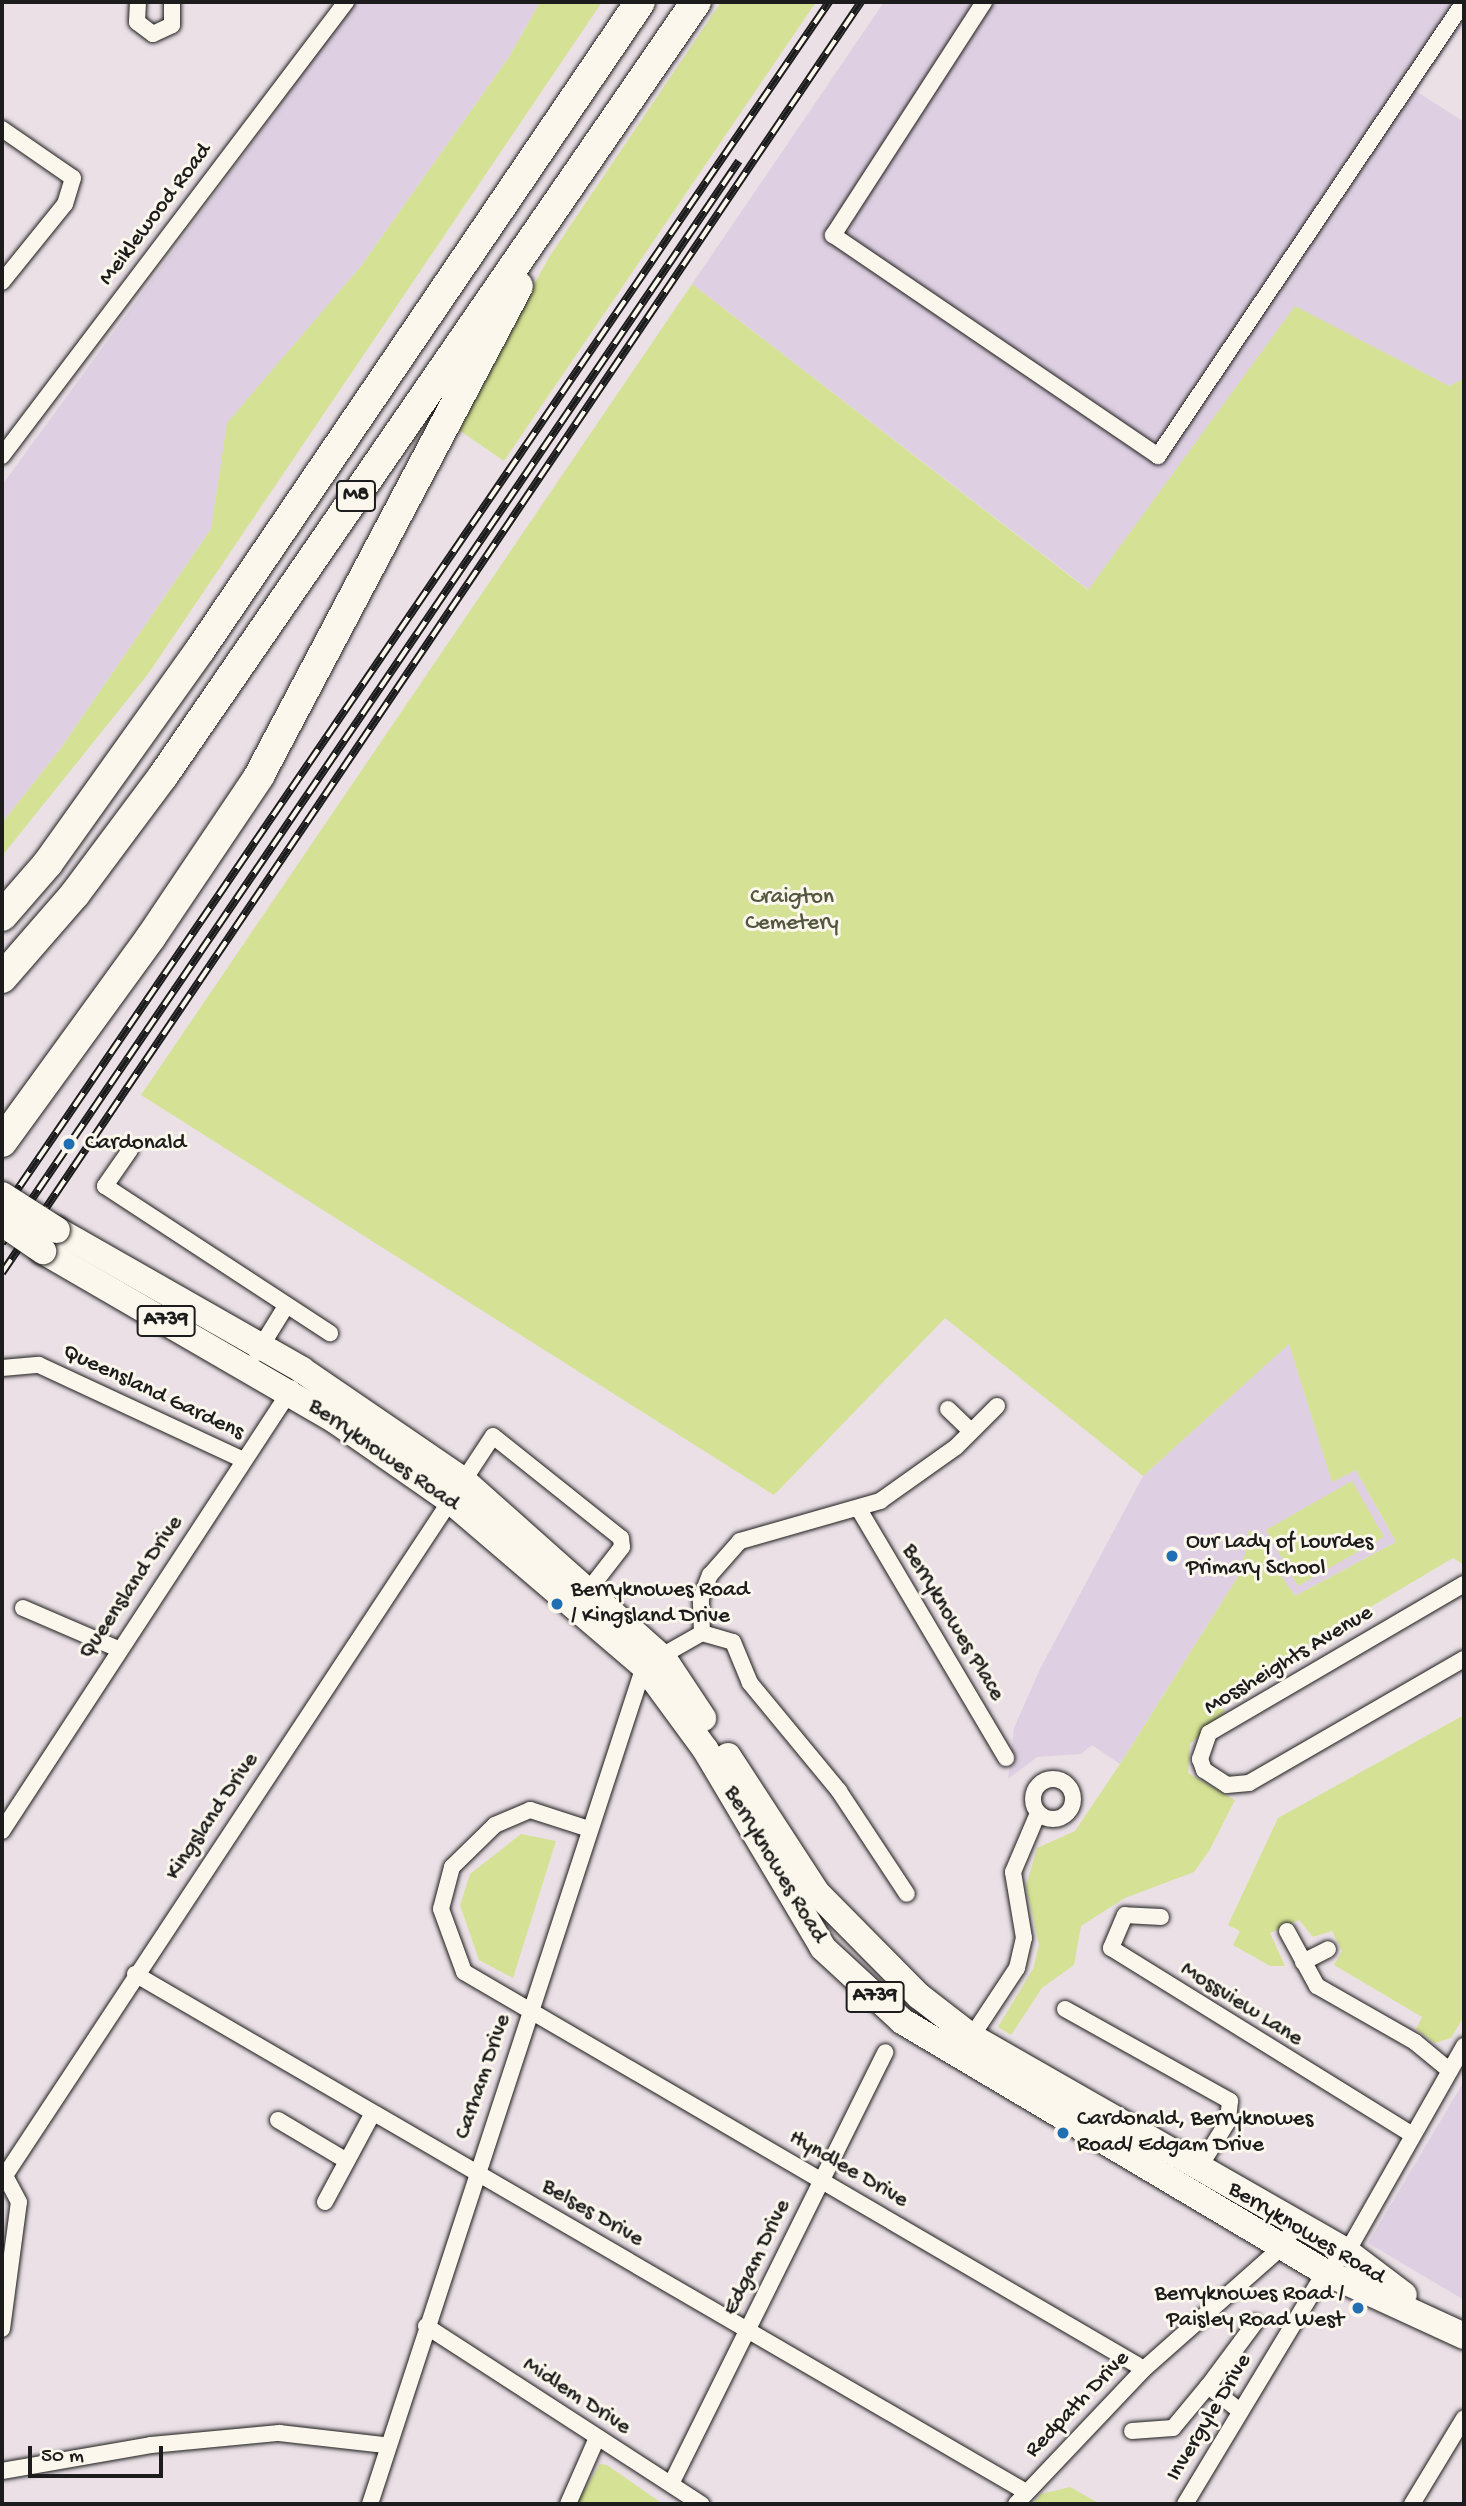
<!DOCTYPE html>
<style>
body{margin:0}
#map{position:relative;width:1466px;height:2506px;overflow:hidden;background:#eae0e6;font-family:"Gochi Hand",sans-serif}
div>[style]{position:absolute}
.built>*{inset:0;background:#ded0e2}
.green>*{inset:0;background:#d5e295}
.roads{filter:drop-shadow(0 0 2px #1c1c1c) drop-shadow(0 0 2px #1c1c1c)}
.minor>*{height:16px;margin:-8px;padding:0 8px;transform-origin:8px;border-radius:8px;background:#fbf7ec}
.minor>.ring{margin:-8px;padding:0;box-sizing:content-box;background:none;border:16px solid #fbf7ec;border-radius:50%}
.primary>*{height:26px;margin:-13px;padding:0 13px;transform-origin:13px;border-radius:13px;background:#fbf7ec}
.motorway>*{height:30px;margin:-15px;padding:0 15px;transform-origin:15px;border-radius:15px;background:#fbf7ec}
.rail>*{height:8px;margin-top:-4px;transform-origin:0;background:repeating-linear-gradient(90deg,#fbf7ec 0 16px,#1c1c1c 0 32px);box-sizing:border-box;border-block:2px solid #1c1c1c}
.bridges{filter:drop-shadow(0 0 2px #1c1c1c) drop-shadow(0 0 2px #1c1c1c)}
.primary-bridge>*{height:26px;margin:-13px;padding:0 13px;transform-origin:13px;border-radius:13px;background:#fbf7ec}
.dots>*{width:19px;height:19px;translate:-50% -50%;box-sizing:border-box;border:4px solid #fbf7ec;border-radius:50%}
span{translate:-50% -50%;white-space:nowrap;text-align:center;line-height:1.15;-webkit-text-stroke:6px #fbf7ec;paint-order:stroke}
.shield-label span{padding:2px 5px;background:#fbf7ec;border:2px solid;border-radius:5px;-webkit-text-stroke-width:0}
.shield-label{font-size:21px;color:#1c1c1c;font-weight:700}
.street-label{font-size:23px;color:#1c1c1c}
.park-label{font-size:23px;color:#545740}
.poi-label{font-size:23px;color:#1c1c1c}
.left{translate:0 -50%;text-align:left}
.right{translate:-100% -50%;text-align:right}
.frame{position:absolute;inset:0;border:4px solid #1c1c1c;pointer-events:none}
.scale{position:absolute;left:28px;top:2446px;width:135px;height:32px;box-sizing:border-box;border:4px solid #1c1c1c;border-top:0;padding-left:9px;font-size:21px;line-height:24px;white-space:nowrap;color:#1c1c1c;-webkit-text-stroke:5px #fbf7ec;paint-order:stroke}
</style>
<div id="map">
<div class="built">
<div style="clip-path:polygon(355px 2px,540px 2px,509px 57px,361px 266px,228px 423px,211px 529px,61px 748px,2px 823px,2px 485px)"></div>
<div style="clip-path:polygon(884px 2px,1464px 2px,1464px 23px,1416px 91px,1464px 122px,1464px 379px,1449px 386px,1295px 307px,1089px 590px,692px 284px)"></div>
<div style="clip-path:polygon(1289px 1343px,1332px 1481px,1356px 1470px,1396px 1542px,1295px 1596px,1249px 1530px,1242px 1570px,1120px 1764px,1092px 1745px,1081px 1754px,1037px 1757px,1008px 1779px,1014px 1728px,1040px 1669px,1143px 1476px)"></div>
<div style="clip-path:polygon(1464px 2081px,1464px 2300px,1368px 2243px)"></div>
</div>
<div class="green">
<div style="clip-path:polygon(540px 2px,602px 2px,148px 674px,2px 856px,2px 823px,61px 748px,211px 529px,227px 423px,361px 266px,509px 57px)"></div>
<div style="clip-path:polygon(721px 2px,816px 2px,504px 461px,456px 428px,549px 257px)"></div>
<div style="clip-path:polygon(692px 284px,1088px 590px,1295px 306px,1449px 386px,1464px 379px,1464px 1565px,1453px 1558px,1219px 1697px,1225px 1711px,1190px 1744px,1188px 1773px,1235px 1800px,1209px 1851px,1194px 1872px,1125px 1898px,1081px 1926px,1074px 1965px,1042px 1988px,1011px 2035px,998px 2027px,1033px 1969px,1039px 1945px,1026px 1886px,1037px 1848px,1075px 1831px,1120px 1764px,1242px 1570px,1249px 1529px,1295px 1596px,1396px 1542px,1356px 1470px,1332px 1482px,1289px 1344px,1143px 1476px,945px 1318px,774px 1495px,141px 1095px)"></div>
<div style="clip-path:polygon(1352px 1481px,1384px 1537px,1298px 1586px,1266px 1530px)"></div>
<div style="clip-path:polygon(1464px 1715px,1464px 2016px,1451px 2038px,1435px 2043px,1416px 2029px,1422px 2017px,1334px 1965px,1342px 1951px,1332px 1931px,1313px 1937px,1299px 1920px,1270px 1933px,1285px 1966px,1270px 1966px,1233px 1945px,1240px 1931px,1228px 1925px,1278px 1818px)"></div>
<div style="clip-path:polygon(521px 1834px,556px 1841px,513px 1978px,479px 1960px,460px 1905px,470px 1874px)"></div>
<div style="clip-path:polygon(600px 2464px,607px 2465px,663px 2504px,576px 2504px)"></div>
<div style="clip-path:polygon(1070px 2487px,1100px 2504px,1033px 2504px,1041px 2494px)"></div>
</div>
<div class="roads">
<div class="minor">
<div style="left:138px;top:2px;width:20px;rotate:93deg"></div>
<div style="left:137px;top:22px;width:20px;rotate:37deg"></div>
<div style="left:153px;top:34px;width:21px;rotate:-25deg"></div>
<div style="left:172px;top:25px;width:23px;rotate:-90deg"></div>
<div style="left:984px;top:2px;width:278px;rotate:122.9deg"></div>
<div style="left:833px;top:235px;width:393px;rotate:34.2deg"></div>
<div style="left:1158px;top:456px;width:547px;rotate:-56.02deg"></div>
<div style="left:2px;top:129px;width:86px;rotate:34.6deg"></div>
<div style="left:73px;top:178px;width:27px;rotate:107deg"></div>
<div style="left:65px;top:204px;width:100px;rotate:128.9deg"></div>
<div style="left:2px;top:456px;width:570px;rotate:-52.85deg"></div>
<div style="left:130px;top:1150px;width:44px;rotate:124.8deg"></div>
<div style="left:105px;top:1186px;width:269px;rotate:33.2deg"></div>
<div style="left:257px;top:1353px;width:55px;rotate:-58.3deg"></div>
<div style="left:2px;top:1368px;width:37px;rotate:-5deg"></div>
<div style="left:39px;top:1365px;width:226px;rotate:24.9deg"></div>
<div style="left:948px;top:1409px;width:32px;rotate:44deg"></div>
<div style="left:860px;top:1511px;width:287px;rotate:59.4deg"></div>
<div style="left:1464px;top:1584px;width:295px;rotate:149.7deg"></div>
<div style="left:1209px;top:1733px;width:28px;rotate:109deg"></div>
<div style="left:1200px;top:1759px;width:12px;rotate:70deg"></div>
<div style="left:1204px;top:1770px;width:27px;rotate:33deg"></div>
<div style="left:1227px;top:1785px;width:22px;rotate:-5deg"></div>
<div style="left:1249px;top:1783px;width:248px;rotate:-30deg"></div>
<div style="left:23px;top:1608px;width:103px;rotate:23.3deg"></div>
<div style="left:702px;top:1633px;width:35px;rotate:-92deg"></div>
<div style="left:701px;top:1598px;width:25px;rotate:-69deg"></div>
<div style="left:710px;top:1575px;width:45px;rotate:-48.6deg"></div>
<div style="left:740px;top:1541px;width:146px;rotate:-15.9deg"></div>
<div style="left:880px;top:1501px;width:93px;rotate:-35.4deg"></div>
<div style="left:956px;top:1447px;width:58px;rotate:-45deg"></div>
<div class="ring" style="left:1033px;top:1779px;width:24px;height:24px"></div>
<div style="left:589px;top:1829px;width:62px;rotate:-162.1deg"></div>
<div style="left:530px;top:1810px;width:38px;rotate:157deg"></div>
<div style="left:495px;top:1825px;width:60px;rotate:135.7deg"></div>
<div style="left:452px;top:1867px;width:43px;rotate:104.7deg"></div>
<div style="left:441px;top:1909px;width:67px;rotate:69.9deg"></div>
<div style="left:464px;top:1972px;width:787px;rotate:30.28deg"></div>
<div style="left:2px;top:1831px;width:529px;rotate:-56.79deg"></div>
<div style="left:1161px;top:1917px;width:36px;rotate:-177deg"></div>
<div style="left:1125px;top:1915px;width:36px;rotate:113deg"></div>
<div style="left:1111px;top:1948px;width:355px;rotate:31.8deg"></div>
<div style="left:1287px;top:1931px;width:63px;rotate:61.4deg"></div>
<div style="left:1317px;top:1986px;width:113px;rotate:29.7deg"></div>
<div style="left:1415px;top:2042px;width:45px;rotate:39.6deg"></div>
<div style="left:1303px;top:1962px;width:28px;rotate:-27deg"></div>
<div style="left:135px;top:1974px;width:1031px;rotate:30.17deg"></div>
<div style="left:1065px;top:2009px;width:189px;rotate:29.1deg"></div>
<div style="left:1230px;top:2101px;width:20px;rotate:96deg"></div>
<div style="left:1228px;top:2121px;width:55px;rotate:121.7deg"></div>
<div style="left:968px;top:2042px;width:89px;rotate:-56.5deg"></div>
<div style="left:1017px;top:1968px;width:31px;rotate:-77deg"></div>
<div style="left:1024px;top:1938px;width:67px;rotate:-99.5deg"></div>
<div style="left:1013px;top:1872px;width:64px;rotate:-67deg"></div>
<div style="left:278px;top:2120px;width:80px;rotate:30.7deg"></div>
<div style="left:2px;top:2180px;width:891px;rotate:-56.58deg"></div>
<div style="left:493px;top:1436px;width:164px;rotate:38.6deg"></div>
<div style="left:621px;top:1538px;width:9px;rotate:84deg"></div>
<div style="left:622px;top:1547px;width:62px;rotate:127.8deg"></div>
<div style="left:325px;top:2202px;width:101px;rotate:-61.7deg"></div>
<div style="left:426px;top:2326px;width:328px;rotate:32.9deg"></div>
<div style="left:2px;top:2329px;width:128px;rotate:-82.4deg"></div>
<div style="left:19px;top:2202px;width:36px;rotate:-118deg"></div>
<div style="left:1208px;top:2386px;width:79px;rotate:-53.3deg"></div>
<div style="left:1132px;top:2431px;width:41px;rotate:-4.2deg"></div>
<div style="left:1173px;top:2428px;width:55px;rotate:-50.2deg"></div>
<div style="left:1208px;top:2386px;width:41px;rotate:38deg"></div>
<div style="left:2px;top:2471px;width:151px;rotate:-9.9deg"></div>
<div style="left:151px;top:2445px;width:129px;rotate:-5.4deg"></div>
<div style="left:279px;top:2433px;width:107px;rotate:6.5deg"></div>
<div style="left:671px;top:2484px;width:482px;rotate:-63.6deg"></div>
<div style="left:370px;top:2504px;width:882px;rotate:-71.89deg"></div>
<div style="left:644px;top:1666px;width:67px;rotate:-29.6deg"></div>
<div style="left:702px;top:1633px;width:32px;rotate:16deg"></div>
<div style="left:733px;top:1642px;width:44px;rotate:67.5deg"></div>
<div style="left:750px;top:1683px;width:140px;rotate:50.5deg"></div>
<div style="left:839px;top:1791px;width:123px;rotate:56.6deg"></div>
<div style="left:568px;top:2504px;width:72px;rotate:-66.3deg"></div>
<div style="left:1016px;top:2504px;width:186px;rotate:-46.5deg"></div>
<div style="left:1144px;top:2369px;width:187px;rotate:-41.5deg"></div>
<div style="left:1284px;top:2245px;width:23px;rotate:-61deg"></div>
<div style="left:1185px;top:2504px;width:271px;rotate:-58.9deg"></div>
<div style="left:1325px;top:2272px;width:30px;rotate:-42deg"></div>
<div style="left:1347px;top:2252px;width:237px;rotate:-60.4deg"></div>
<div style="left:1412px;top:2504px;width:100px;rotate:-58.8deg"></div>
</div>
<div class="primary">
<div style="left:57px;top:1230px;width:282px;rotate:29.7deg"></div>
<div style="left:302px;top:1370px;width:196px;rotate:34.4deg"></div>
<div style="left:464px;top:1481px;width:268px;rotate:41.7deg"></div>
<div style="left:664px;top:1659px;width:71px;rotate:56.5deg"></div>
<div style="left:43px;top:1251px;width:339px;rotate:30.1deg"></div>
<div style="left:336px;top:1421px;width:141px;rotate:34.9deg"></div>
<div style="left:452px;top:1502px;width:253px;rotate:40.5deg"></div>
<div style="left:644px;top:1666px;width:103px;rotate:53.7deg"></div>
<div style="left:705px;top:1749px;width:231px;rotate:59.3deg"></div>
<div style="left:823px;top:1948px;width:108px;rotate:42.7deg"></div>
<div style="left:902px;top:2021px;width:492px;rotate:30.7deg"></div>
<div style="left:1325px;top:2272px;width:153px;rotate:24.7deg"></div>
<div style="left:728px;top:1756px;width:163px;rotate:57deg"></div>
<div style="left:817px;top:1893px;width:145px;rotate:45.3deg"></div>
<div style="left:919px;top:1996px;width:67px;rotate:37.7deg"></div>
<div style="left:972px;top:2037px;width:432px;rotate:29.8deg"></div>
<div style="left:1347px;top:2252px;width:71px;rotate:37deg"></div>
</div>
<div class="motorway">
<div style="left:2px;top:916px;width:70px;rotate:-49deg"></div>
<div style="left:48px;top:863px;width:262px;rotate:-54.5deg"></div>
<div style="left:200px;top:650px;width:783px;rotate:-55.82deg"></div>
<div style="left:2px;top:978px;width:111px;rotate:-49deg"></div>
<div style="left:75px;top:894px;width:147px;rotate:-53.3deg"></div>
<div style="left:163px;top:776px;width:940px;rotate:-55.45deg"></div>
<div style="left:2px;top:1142px;width:253px;rotate:-54deg"></div>
<div style="left:151px;top:937px;width:194px;rotate:-56.1deg"></div>
<div style="left:259px;top:776px;width:554px;rotate:-62.14deg"></div>
</div>
</div>
<div class="rail">
<div style="left:2px;top:1212px;width:1466px;rotate:-55.65deg"></div>
<div style="left:2px;top:1243px;width:1309px;rotate:-55.74deg"></div>
<div style="left:2px;top:1273px;width:1534px;rotate:-55.95deg"></div>
</div>
<div class="bridges">
<div class="primary-bridge">
<div style="left:2px;top:1195px;width:65px;rotate:32.5deg"></div>
<div style="left:2px;top:1223px;width:50px;rotate:34.3deg"></div>
</div>
</div>
<div class="dots">
<div style="left:69px;top:1144px;background:#1f6fb2"></div>
<div style="left:1172px;top:1556px;background:#1f6fb2"></div>
<div style="left:557px;top:1604px;background:#1f6fb2"></div>
<div style="left:1063px;top:2133px;background:#1f6fb2"></div>
<div style="left:1358px;top:2308px;background:#1f6fb2"></div>
</div>
<div class="shield-label">
<span style="left:356px;top:496px">M8</span>
<span style="left:166px;top:1321px">A739</span>
<span style="left:875px;top:1997px">A739</span>
</div>
<div class="street-label">
<span style="left:156px;top:215px;rotate:-53deg">Meiklewood Road</span>
<span style="left:153px;top:1393px;rotate:25deg">Queensland Gardens</span>
<span style="left:383px;top:1456px;rotate:35deg">Berryknowes Road</span>
<span style="left:132px;top:1588px;rotate:-56deg">Queensland Drive</span>
<span style="left:952px;top:1623px;rotate:59deg">Berryknowes Place</span>
<span style="left:1289px;top:1661px;rotate:-31deg">Mossheights Avenue</span>
<span style="left:213px;top:1817px;rotate:-56deg">Kingsland Drive</span>
<span style="left:774px;top:1865px;rotate:59deg">Berryknowes Road</span>
<span style="left:1241px;top:2005px;rotate:32deg">Mossview Lane</span>
<span style="left:484px;top:2077px;rotate:-71deg">Carham Drive</span>
<span style="left:848px;top:2170px;rotate:30deg">Hyndlee Drive</span>
<span style="left:592px;top:2214px;rotate:30deg">Belses Drive</span>
<span style="left:1306px;top:2234px;rotate:31deg">Berryknowes Road</span>
<span style="left:758px;top:2258px;rotate:-64deg">Edgam Drive</span>
<span style="left:576px;top:2397px;rotate:33deg">Midlem Drive</span>
<span style="left:1078px;top:2405px;rotate:-46deg">Redpath Drive</span>
<span style="left:1210px;top:2418px;rotate:-59deg">Invergyle Drive</span>
</div>
<div class="park-label">
<span style="left:792px;top:911px">Craigton<br>Cemetery</span>
</div>
<div class="poi-label">
<span class="left" style="left:85px;top:1144px">Cardonald</span>
<span class="left" style="left:1186px;top:1556px">Our Lady of Lourdes<br>Primary School</span>
<span class="left" style="left:571px;top:1604px">Berryknowes Road<br>/ Kingsland Drive</span>
<span class="left" style="left:1077px;top:2133px">Cardonald, Berryknowes<br>Road/ Edgam Drive</span>
<span class="right" style="left:1344px;top:2308px">Berryknowes Road /<br>Paisley Road West</span>
</div>
<div class="frame"></div>
<div class="scale">50 m</div>
</div>
